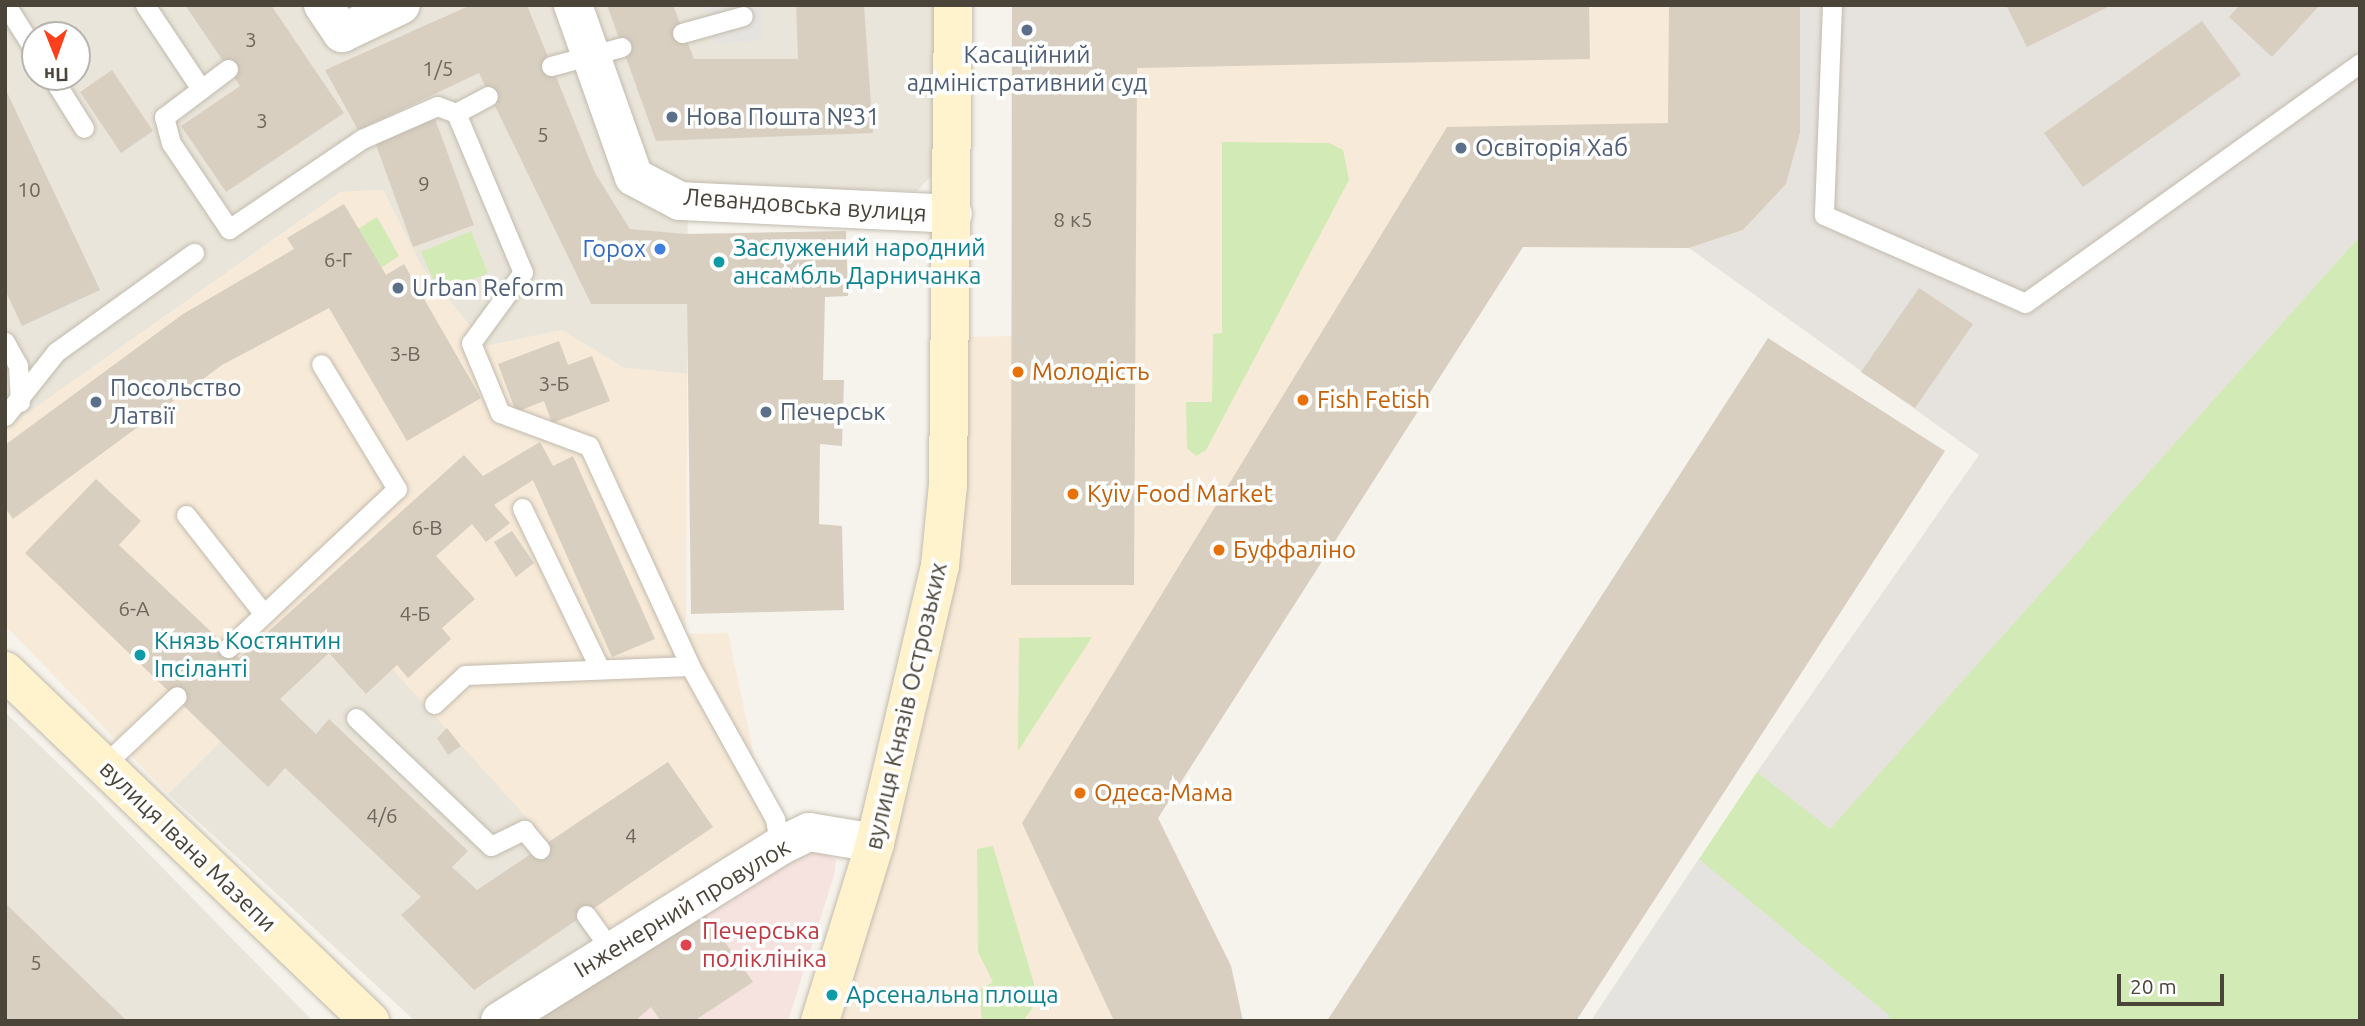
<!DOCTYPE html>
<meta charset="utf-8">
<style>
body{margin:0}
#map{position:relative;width:2365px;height:1026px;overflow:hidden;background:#f6f3ec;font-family:Ubuntu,sans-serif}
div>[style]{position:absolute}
.residential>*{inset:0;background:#eae5da}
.commercial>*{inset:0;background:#f7ead8}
.industrial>*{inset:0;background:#e6e2dd}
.medical>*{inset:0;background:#f6e3e0}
.green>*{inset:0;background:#d2eab5}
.parking>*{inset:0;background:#e5e3e0}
.building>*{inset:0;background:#d8cfc1}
.roads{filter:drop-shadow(0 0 2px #c2bbae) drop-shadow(0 0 2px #c2bbae)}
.service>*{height:19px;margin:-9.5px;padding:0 9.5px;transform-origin:9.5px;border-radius:9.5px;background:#fff}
.minor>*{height:38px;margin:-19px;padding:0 19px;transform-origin:19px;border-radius:19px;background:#fff}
.secondary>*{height:38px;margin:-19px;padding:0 19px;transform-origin:19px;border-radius:19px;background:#fff3cd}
.dots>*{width:19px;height:19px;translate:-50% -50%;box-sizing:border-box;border:4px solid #fff;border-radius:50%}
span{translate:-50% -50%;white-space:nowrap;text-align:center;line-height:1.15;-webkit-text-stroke:7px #fff;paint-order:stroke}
.number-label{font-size:21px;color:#6e675b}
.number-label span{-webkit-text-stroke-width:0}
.service-label{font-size:24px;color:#4e5e75}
.left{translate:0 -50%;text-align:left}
.street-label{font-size:24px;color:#4b4439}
.culture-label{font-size:24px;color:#0d838f}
.shop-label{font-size:24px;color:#366cbe}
.right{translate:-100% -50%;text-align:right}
.food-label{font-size:24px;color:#c56008}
.health-label{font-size:24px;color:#be3a42}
.frame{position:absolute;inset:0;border:7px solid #4b4439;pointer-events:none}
.north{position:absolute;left:21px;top:21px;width:70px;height:70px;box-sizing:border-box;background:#fff;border:2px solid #b7b4b0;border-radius:50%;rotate:179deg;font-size:19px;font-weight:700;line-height:28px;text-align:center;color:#4b4439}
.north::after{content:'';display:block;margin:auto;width:24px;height:32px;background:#fc3f1d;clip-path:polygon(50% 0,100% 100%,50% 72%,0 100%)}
.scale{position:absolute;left:2117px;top:974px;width:107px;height:32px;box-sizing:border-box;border:4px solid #4b4439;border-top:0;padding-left:9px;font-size:21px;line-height:24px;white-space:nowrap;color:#4b4439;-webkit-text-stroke:5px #fff;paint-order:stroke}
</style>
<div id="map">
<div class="residential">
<div style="clip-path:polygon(evenodd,5px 5px,934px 5px,933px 174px,917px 191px,688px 187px,687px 374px,624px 368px,562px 330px,487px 346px,423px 269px,383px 190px,341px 192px,5px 429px,5px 5px,35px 35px,77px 35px,77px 77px,35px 77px,35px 35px)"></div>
<div style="clip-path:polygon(356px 628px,550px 843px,611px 935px,483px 1021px,415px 1021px,168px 794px,276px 685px)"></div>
<div style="clip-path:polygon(5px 712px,96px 800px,313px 1021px,5px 1021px)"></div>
</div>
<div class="commercial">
<div style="clip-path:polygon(1136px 5px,1800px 5px,1800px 133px,1786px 184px,1743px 230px,1689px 248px,1522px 247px,1158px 818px,1231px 966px,1243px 1021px,841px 1021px,908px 795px,955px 580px,968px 337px,1135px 334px)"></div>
<div style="clip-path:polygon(383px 190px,423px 269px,487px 346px,562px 330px,624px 368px,687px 374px,686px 634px,728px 633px,771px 836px,611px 935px,550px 843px,356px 629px,276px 685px,168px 794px,5px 625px,5px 429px,341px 192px)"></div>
</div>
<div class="industrial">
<div style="clip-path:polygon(1800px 5px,2360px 5px,2360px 236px,1830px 830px,1757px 772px,1979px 455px,1689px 248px,1743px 230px,1786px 184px,1800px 133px)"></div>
</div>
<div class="medical">
<div style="clip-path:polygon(817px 847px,836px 860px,834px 875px,788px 1021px,510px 1021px)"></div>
</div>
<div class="green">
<div style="clip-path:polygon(1222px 142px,1329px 143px,1343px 150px,1349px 180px,1206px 450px,1196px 456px,1187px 448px,1186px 402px,1212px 402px,1213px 334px,1222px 333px)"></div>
<div style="clip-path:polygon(377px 217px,399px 256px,381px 268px,358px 229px)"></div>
<div style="clip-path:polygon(471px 231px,488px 273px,439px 293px,421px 252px)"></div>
<div style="clip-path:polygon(2360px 236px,2360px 1021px,1591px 1021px,1757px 772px,1830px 829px)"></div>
<div style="clip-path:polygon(1092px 637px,1018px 751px,1019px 638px)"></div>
<div style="clip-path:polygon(993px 846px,1035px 987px,1032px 1009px,1023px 1021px,982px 1021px,979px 990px,993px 982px,978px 952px,977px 849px)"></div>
</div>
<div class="parking">
<div style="clip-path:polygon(703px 5px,761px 5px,761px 40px,716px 44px)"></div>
<div style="clip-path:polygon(1699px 859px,1890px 1016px,1886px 1021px,1591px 1021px)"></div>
</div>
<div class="building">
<div style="clip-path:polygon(185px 5px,271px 5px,344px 113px,226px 192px,181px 126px,240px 86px)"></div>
<div style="clip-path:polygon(471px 5px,527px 5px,595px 173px,630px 229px,686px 234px,846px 231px,848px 296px,825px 297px,823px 380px,844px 380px,842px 446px,820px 444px,819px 524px,842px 526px,844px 610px,691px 614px,687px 304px,591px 304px,479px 73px,358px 130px,325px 70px)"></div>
<div style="clip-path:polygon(607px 5px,673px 5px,694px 59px,798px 59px,796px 5px,864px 5px,873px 133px,656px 141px)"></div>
<div style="clip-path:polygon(1012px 5px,1589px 5px,1590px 59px,1137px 68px,1134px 585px,1011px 585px)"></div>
<div style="clip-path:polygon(1669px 5px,1800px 5px,1800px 133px,1786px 184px,1743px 230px,1689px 248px,1523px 247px,1158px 818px,1231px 966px,1243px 1021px,1114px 1021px,1022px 823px,1447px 127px,1668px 123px)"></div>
<div style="clip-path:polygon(2006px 5px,2112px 5px,2027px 47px)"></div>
<div style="clip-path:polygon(2240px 5px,2320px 5px,2272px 57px,2229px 17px)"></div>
<div style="clip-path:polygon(2202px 21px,2241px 75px,2083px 187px,2044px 133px)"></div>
<div style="clip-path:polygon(112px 70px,153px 131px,121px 153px,80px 92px)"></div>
<div style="clip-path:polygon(5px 88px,100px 290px,22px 326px,5px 290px)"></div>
<div style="clip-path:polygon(435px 119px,474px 225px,413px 247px,375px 142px)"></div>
<div style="clip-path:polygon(344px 204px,386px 275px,404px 264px,481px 398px,407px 441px,329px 308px,222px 365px,13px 519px,5px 508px,5px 445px,183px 314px,294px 249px,287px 238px)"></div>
<div style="clip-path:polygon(1919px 288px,1973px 324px,1915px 408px,1861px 372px)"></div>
<div style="clip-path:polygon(1768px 338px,1945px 451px,1576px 1021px,1327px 1021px)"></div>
<div style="clip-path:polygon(559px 341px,568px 365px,592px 356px,610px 401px,552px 423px,544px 401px,516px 412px,498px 364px)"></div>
<div style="clip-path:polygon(540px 442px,553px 466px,573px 456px,655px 639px,612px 657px,533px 480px,494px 505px,510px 523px,486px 542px,472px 524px,436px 556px,475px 599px,442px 628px,451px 639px,408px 678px,397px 665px,366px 694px,329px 653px,280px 699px,316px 734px,329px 719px,468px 851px,452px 867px,477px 890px,668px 762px,713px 827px,474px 990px,401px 915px,421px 897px,285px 768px,268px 787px,25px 553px,96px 479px,141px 521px,119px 545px,239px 658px,464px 455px,483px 476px)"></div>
<div style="clip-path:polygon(512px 531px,534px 563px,516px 577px,494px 542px)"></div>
<div style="clip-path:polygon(447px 728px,461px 746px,448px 755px,437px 738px)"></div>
<div style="clip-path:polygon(5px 903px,127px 1021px,5px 1021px)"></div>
<div style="clip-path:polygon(701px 908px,753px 982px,694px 1021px,661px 1021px,651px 1007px,635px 1021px,537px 1021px)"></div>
</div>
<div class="roads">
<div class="service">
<div style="left:6px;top:5px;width:54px;rotate:57.8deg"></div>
<div style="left:145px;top:5px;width:101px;rotate:56.3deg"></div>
<div style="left:1832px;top:5px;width:210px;rotate:92.2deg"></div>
<div style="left:1824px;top:215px;width:219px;rotate:23.6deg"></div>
<div style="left:2025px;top:303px;width:412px;rotate:-35.6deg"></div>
<div style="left:682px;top:33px;width:63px;rotate:-15.6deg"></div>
<div style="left:551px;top:66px;width:73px;rotate:-15deg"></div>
<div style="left:228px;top:69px;width:80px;rotate:143.1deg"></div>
<div style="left:164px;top:117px;width:27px;rotate:75deg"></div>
<div style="left:171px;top:143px;width:104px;rotate:56deg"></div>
<div style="left:229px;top:229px;width:161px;rotate:-34.1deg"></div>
<div style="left:362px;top:139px;width:82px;rotate:-23.7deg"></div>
<div style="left:437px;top:106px;width:20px;rotate:20deg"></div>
<div style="left:456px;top:113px;width:36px;rotate:-28deg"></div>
<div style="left:52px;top:77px;width:60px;rotate:57.9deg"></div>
<div style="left:456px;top:113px;width:173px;rotate:67.2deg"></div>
<div style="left:523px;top:272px;width:88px;rotate:126.2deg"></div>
<div style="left:471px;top:343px;width:76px;rotate:67.5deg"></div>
<div style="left:500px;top:413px;width:95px;rotate:20.3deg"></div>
<div style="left:589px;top:446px;width:242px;rotate:65.3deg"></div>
<div style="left:5px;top:342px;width:26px;rotate:61deg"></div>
<div style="left:18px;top:365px;width:37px;rotate:87deg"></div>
<div style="left:5px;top:416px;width:82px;rotate:-51.4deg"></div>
<div style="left:56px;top:352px;width:170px;rotate:-35.7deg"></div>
<div style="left:522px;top:508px;width:179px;rotate:64.2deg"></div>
<div style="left:186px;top:515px;width:126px;rotate:51.8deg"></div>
<div style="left:228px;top:648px;width:232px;rotate:-43.3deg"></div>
<div style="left:397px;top:489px;width:146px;rotate:-121.3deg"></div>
<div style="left:434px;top:704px;width:42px;rotate:-43.1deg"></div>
<div style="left:465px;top:675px;width:225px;rotate:-2.3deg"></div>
<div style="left:690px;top:666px;width:175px;rotate:60.9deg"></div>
<div style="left:775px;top:819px;width:27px;rotate:80deg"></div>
<div style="left:356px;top:718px;width:186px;rotate:43.5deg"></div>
<div style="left:491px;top:846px;width:37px;rotate:-26deg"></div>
<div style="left:524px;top:830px;width:25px;rotate:50deg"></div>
<div style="left:104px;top:765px;width:100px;rotate:-43.4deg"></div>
<div style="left:586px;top:915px;width:43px;rotate:54.5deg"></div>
</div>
<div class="minor">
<div style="left:323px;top:5px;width:34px;rotate:56deg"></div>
<div style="left:342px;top:33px;width:65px;rotate:-25.4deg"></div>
<div style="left:573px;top:5px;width:182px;rotate:70.5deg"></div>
<div style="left:634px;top:177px;width:52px;rotate:27.6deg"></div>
<div style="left:680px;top:201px;width:273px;rotate:2.7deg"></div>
<div style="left:500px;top:1021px;width:330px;rotate:-32deg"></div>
<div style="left:780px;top:846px;width:32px;rotate:-26deg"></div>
<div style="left:809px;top:832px;width:67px;rotate:9.5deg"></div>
</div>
<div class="secondary">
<div style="left:5px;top:671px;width:506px;rotate:43.8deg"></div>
<div style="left:820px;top:1021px;width:186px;rotate:-72.8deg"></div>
<div style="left:875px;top:843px;width:285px;rotate:-76.8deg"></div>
<div style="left:940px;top:566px;width:81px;rotate:-84.4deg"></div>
<div style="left:948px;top:485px;width:480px;rotate:-89.4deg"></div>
</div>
</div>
<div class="dots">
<div style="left:1027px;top:30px;background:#5c6f8a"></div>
<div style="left:672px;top:117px;background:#5c6f8a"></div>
<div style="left:1461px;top:148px;background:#5c6f8a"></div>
<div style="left:660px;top:249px;background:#3f7fe0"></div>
<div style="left:719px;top:262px;background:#0f9aa8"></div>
<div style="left:398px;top:288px;background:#5c6f8a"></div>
<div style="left:1018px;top:372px;background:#e8710a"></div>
<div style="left:1303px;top:400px;background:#e8710a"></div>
<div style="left:96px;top:402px;background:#5c6f8a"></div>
<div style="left:766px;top:412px;background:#5c6f8a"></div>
<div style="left:1073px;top:494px;background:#e8710a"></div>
<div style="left:1219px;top:550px;background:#e8710a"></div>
<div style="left:140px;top:655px;background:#0f9aa8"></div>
<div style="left:1080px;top:793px;background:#e8710a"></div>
<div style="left:686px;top:945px;background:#e0444e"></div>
<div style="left:832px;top:995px;background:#0f9aa8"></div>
</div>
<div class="number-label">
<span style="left:251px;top:39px">3</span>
<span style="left:438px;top:68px">1/5</span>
<span style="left:262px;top:120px">3</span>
<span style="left:543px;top:134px">5</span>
<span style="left:424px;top:183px">9</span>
<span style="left:29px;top:189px">10</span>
<span style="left:1073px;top:219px">8 к5</span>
<span style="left:338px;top:259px">6-Г</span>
<span style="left:405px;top:353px">3-В</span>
<span style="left:554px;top:383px">3-Б</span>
<span style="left:427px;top:527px">6-В</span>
<span style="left:134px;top:608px">6-А</span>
<span style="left:415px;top:613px">4-Б</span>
<span style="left:382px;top:815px">4/6</span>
<span style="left:631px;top:835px">4</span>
<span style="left:36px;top:962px">5</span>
</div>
<div class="service-label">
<span style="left:1027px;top:69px">Касаційний<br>адміністративний суд</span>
<span class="left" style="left:686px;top:117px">Нова Пошта №31</span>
<span class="left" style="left:1475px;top:148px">Освіторія Хаб</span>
<span class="left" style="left:412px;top:288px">Urban Reform</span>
<span class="left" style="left:110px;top:402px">Посольство<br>Латвії</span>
<span class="left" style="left:780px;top:412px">Печерськ</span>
</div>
<div class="street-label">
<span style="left:805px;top:205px;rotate:4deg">Левандовська вулиця</span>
<span style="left:906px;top:706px;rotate:-77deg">вулиця Князів Острозьких</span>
<span style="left:188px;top:846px;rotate:44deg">вулиця Івана Мазепи</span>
<span style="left:682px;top:908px;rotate:-31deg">Інженерний провулок</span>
</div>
<div class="culture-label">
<span class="left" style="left:733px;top:262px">Заслужений народний<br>ансамбль Дарничанка</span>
<span class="left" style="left:154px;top:655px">Князь Костянтин<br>Іпсіланті</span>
<span class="left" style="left:846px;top:995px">Арсенальна площа</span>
</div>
<div class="shop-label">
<span class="right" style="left:646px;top:249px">Горох</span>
</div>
<div class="food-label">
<span class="left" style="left:1032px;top:372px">Молодiсть</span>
<span class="left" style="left:1317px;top:400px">Fish Fetish</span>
<span class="left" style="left:1087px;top:494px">Kyiv Food Market</span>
<span class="left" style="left:1233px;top:550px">Буффаліно</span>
<span class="left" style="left:1094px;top:793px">Одеса-Мама</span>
</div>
<div class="health-label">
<span class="left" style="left:702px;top:945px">Печерська<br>поліклініка</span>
</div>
<div class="frame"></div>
<div class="north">Пн</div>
<div class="scale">20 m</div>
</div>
